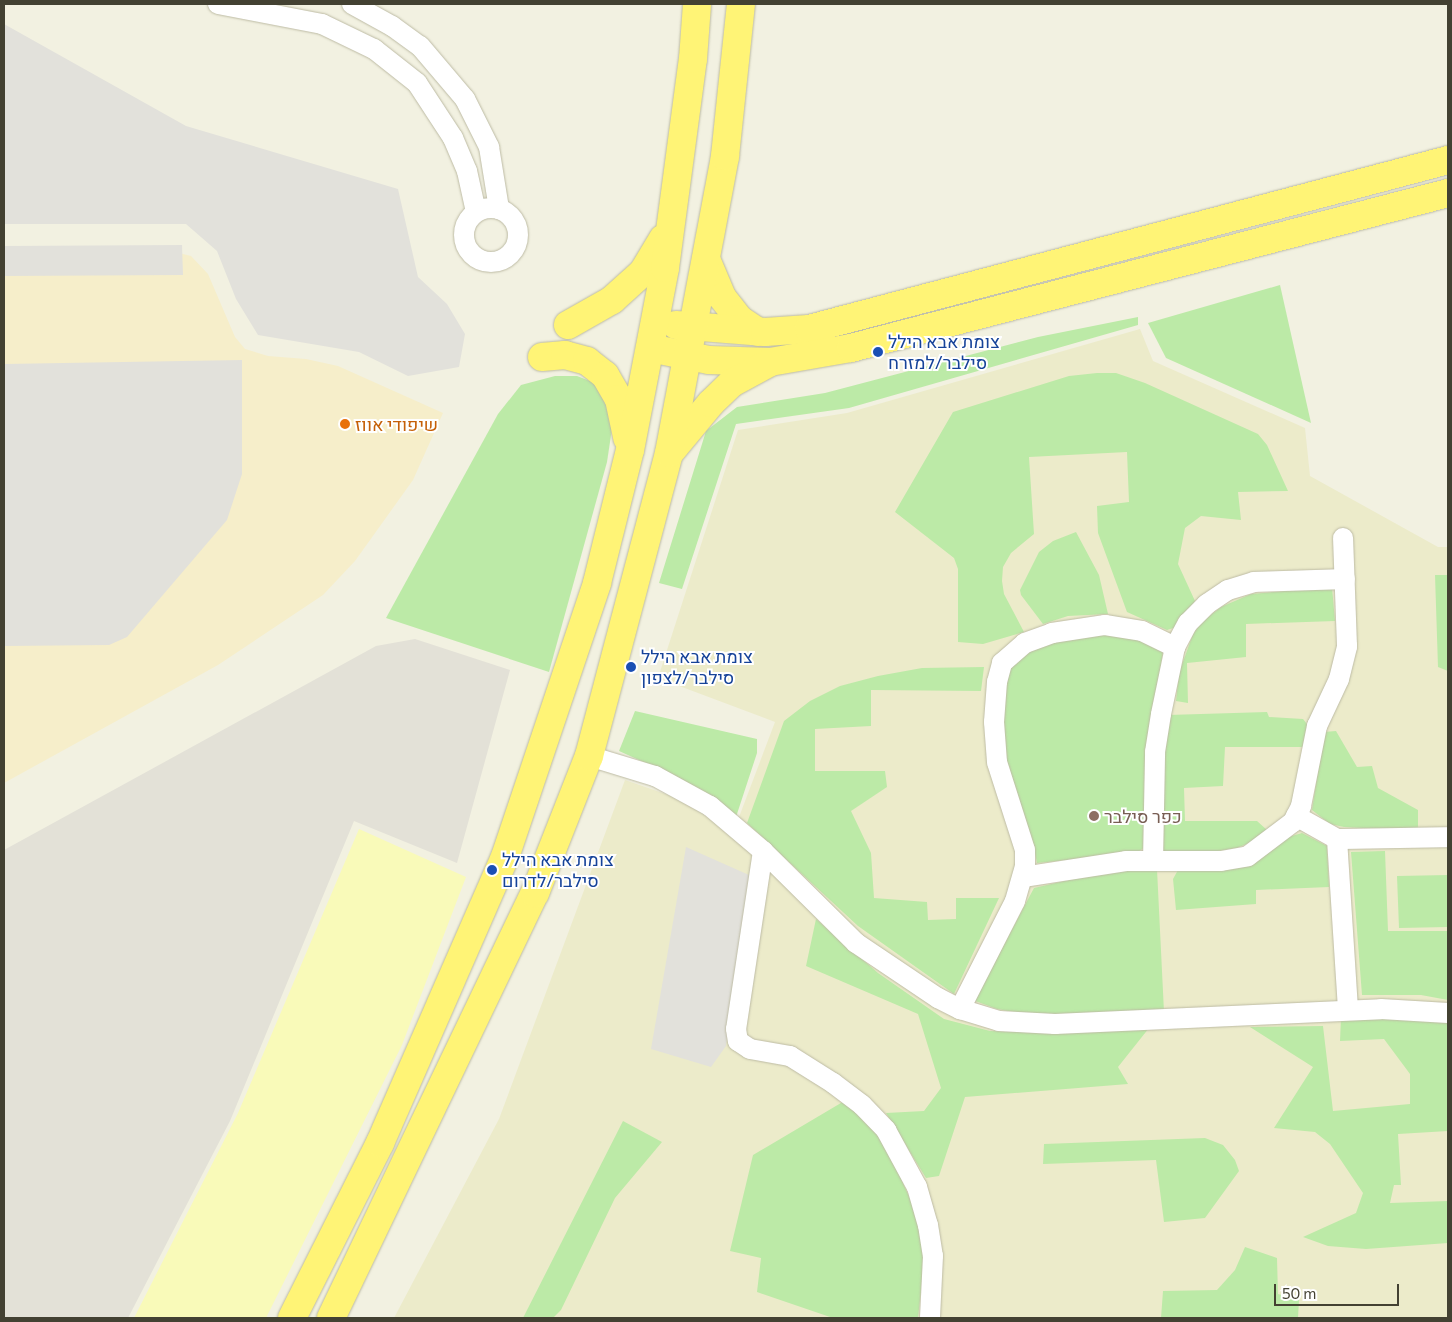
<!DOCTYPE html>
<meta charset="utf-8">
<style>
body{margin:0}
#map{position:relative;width:1452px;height:1322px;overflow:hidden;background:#f2f1e1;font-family:Commissioner,Heebo,sans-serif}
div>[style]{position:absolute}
.commercial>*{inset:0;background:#f6eeca}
.industrial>*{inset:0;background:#e3e1d7}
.education>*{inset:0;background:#ecebca}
.green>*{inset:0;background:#bceaa7}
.sand>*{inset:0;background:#f9fab9}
.parking>*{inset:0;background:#e2e1db}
.roads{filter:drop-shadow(0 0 1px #bdbba4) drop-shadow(0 0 1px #bdbba4)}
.minor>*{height:20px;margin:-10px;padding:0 10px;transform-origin:10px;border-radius:10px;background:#fff}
.minor>.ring{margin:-10px;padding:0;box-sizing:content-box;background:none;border:20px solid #fff;border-radius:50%}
.trunk>*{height:28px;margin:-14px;padding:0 14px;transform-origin:14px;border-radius:14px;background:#fff476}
.dots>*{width:14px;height:14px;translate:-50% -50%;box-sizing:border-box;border:2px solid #fff;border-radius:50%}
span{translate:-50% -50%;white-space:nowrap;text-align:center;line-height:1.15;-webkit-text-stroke:4px #fff;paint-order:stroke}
.transit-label{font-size:18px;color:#164399}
.left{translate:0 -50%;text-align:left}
.food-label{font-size:18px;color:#c56008}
.education-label{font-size:18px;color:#785e54}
.frame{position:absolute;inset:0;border:5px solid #434132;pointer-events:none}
.scale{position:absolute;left:1274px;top:1284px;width:125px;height:22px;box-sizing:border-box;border:2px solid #434132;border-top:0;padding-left:6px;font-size:15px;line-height:18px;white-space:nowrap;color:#434132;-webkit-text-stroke:4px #fff;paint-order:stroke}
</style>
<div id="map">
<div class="commercial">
<div style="clip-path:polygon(155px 247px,191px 256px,208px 274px,235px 337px,245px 349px,268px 356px,306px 359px,338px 366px,443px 413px,413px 480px,355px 561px,323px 595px,218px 665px,4px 783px,4px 249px)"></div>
</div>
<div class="industrial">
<div style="clip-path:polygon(415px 639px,510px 670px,457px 863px,354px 821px,230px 1121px,128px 1318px,4px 1318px,4px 850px,376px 646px)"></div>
</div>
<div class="education">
<div style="clip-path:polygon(1140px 329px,1153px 361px,1305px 428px,1310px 476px,1438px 547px,1448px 547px,1448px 1318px,394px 1318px,499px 1119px,625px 780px,677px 798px,733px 833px,775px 722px,658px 678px,738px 430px,847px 413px)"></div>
</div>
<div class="green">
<div style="clip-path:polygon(1280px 285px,1311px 423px,1166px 358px,1148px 323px)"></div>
<div style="clip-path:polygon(1138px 317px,1138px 325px,849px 408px,736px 424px,682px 589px,659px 583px,706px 431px,737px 407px,825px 393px,1038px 337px)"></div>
<div style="clip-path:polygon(1097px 373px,1116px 373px,1145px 383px,1258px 434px,1267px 445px,1288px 491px,1238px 492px,1241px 520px,1201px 516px,1185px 528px,1178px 564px,1195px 601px,1180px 626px,1167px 630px,1127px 612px,1098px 533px,1097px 506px,1129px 502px,1127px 452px,1029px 457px,1034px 534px,1011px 553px,1003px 567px,1002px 581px,1004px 594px,1024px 632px,983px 644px,958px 642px,958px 569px,954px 558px,895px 512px,953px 412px,1069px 376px)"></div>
<div style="clip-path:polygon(555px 376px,577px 376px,600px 385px,613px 422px,607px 462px,549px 672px,386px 618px,498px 414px,521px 385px)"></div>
<div style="clip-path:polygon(1076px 532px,1099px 575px,1108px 614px,1068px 616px,1043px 624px,1021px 595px,1020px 590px,1039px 552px,1053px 541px)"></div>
<div style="clip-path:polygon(1435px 575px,1448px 575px,1448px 671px,1438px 667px)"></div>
<div style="clip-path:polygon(1332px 587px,1335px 621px,1246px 624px,1246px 657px,1187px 663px,1188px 703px,1176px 701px,1179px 673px,1193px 634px,1202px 622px,1221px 607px,1251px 594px)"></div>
<div style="clip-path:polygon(1098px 633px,1145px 639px,1163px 652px,1149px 736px,1144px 848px,1136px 853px,1037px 863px,1033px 843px,1005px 773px,1001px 692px,1015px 657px,1036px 646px)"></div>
<div style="clip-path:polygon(984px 667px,981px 691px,871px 690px,871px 726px,815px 729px,815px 771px,885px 771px,887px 787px,851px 811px,871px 853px,874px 898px,927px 902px,928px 920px,956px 919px,956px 898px,999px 898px,954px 994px,858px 926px,747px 823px,784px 721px,810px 701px,840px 686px,878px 676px,922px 668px)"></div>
<div style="clip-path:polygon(635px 711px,757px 739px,757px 753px,736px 817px,679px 778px,619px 751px)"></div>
<div style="clip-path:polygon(1267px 712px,1269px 717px,1303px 719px,1311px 729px,1305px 747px,1225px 747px,1223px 786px,1184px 788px,1185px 821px,1257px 821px,1267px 830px,1256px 840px,1237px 848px,1205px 853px,1161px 853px,1162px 756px,1168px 715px)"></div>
<div style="clip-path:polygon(1336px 731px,1357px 767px,1372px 766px,1378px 788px,1418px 810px,1418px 831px,1344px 827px,1330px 824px,1312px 810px,1324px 732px)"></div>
<div style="clip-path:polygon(1302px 833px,1327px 846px,1329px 887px,1256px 890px,1256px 904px,1176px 910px,1173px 879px,1178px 870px)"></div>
<div style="clip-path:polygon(1385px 851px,1388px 931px,1448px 931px,1448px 1000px,1421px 995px,1362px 995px,1351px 852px)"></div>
<div style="clip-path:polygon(1157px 869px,1164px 1012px,1030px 1015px,997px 1009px,970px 999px,984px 982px,1034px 888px,1112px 870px)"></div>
<div style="clip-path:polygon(1448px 875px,1448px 927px,1399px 928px,1397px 876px)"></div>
<div style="clip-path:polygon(816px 919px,878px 973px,944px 1019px,990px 1031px,1056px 1033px,1149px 1028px,1118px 1067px,1128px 1084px,965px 1097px,939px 1176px,926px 1178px,886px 1113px,924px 1111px,941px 1088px,918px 1014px,806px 966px)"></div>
<div style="clip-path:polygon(1383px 1015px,1448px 1022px,1448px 1131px,1398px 1134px,1401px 1185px,1394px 1185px,1390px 1203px,1448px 1201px,1448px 1243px,1366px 1249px,1328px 1246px,1303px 1237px,1356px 1213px,1363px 1193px,1330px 1144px,1315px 1132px,1274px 1128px,1313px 1067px,1250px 1027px,1323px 1026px,1333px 1111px,1410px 1104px,1410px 1074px,1384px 1039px,1340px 1041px,1341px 1017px)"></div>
<div style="clip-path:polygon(846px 1100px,873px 1127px,890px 1154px,915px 1210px,925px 1255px,918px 1318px,833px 1318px,757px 1292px,761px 1258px,730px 1251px,753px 1155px)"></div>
<div style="clip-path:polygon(623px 1121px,662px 1142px,615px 1198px,561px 1310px,553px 1318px,523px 1318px)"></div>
<div style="clip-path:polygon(1205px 1138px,1223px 1145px,1235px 1160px,1239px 1171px,1205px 1218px,1164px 1222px,1156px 1160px,1043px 1164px,1044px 1144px)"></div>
<div style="clip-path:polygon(1245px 1247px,1277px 1258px,1278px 1294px,1299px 1300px,1298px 1318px,1161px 1318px,1163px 1291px,1217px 1290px,1235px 1270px)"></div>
</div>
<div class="sand">
<div style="clip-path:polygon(359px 829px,466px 877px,402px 1045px,266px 1318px,134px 1318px,238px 1113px)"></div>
</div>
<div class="parking">
<div style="clip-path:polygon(4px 24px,186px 126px,398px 189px,418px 277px,447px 304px,465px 334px,459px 367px,408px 376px,359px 352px,258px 335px,236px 299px,217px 251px,186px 224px,4px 224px)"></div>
<div style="clip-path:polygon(182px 245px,183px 275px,4px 276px,4px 246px)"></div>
<div style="clip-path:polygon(242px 360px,242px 474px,227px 520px,127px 637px,109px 645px,4px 646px,4px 364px)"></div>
<div style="clip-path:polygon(686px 847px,749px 875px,726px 1046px,711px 1067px,651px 1049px)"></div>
</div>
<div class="roads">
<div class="minor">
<div style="left:218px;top:4px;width:106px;rotate:10.9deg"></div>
<div style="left:322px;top:24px;width:58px;rotate:25.7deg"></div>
<div style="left:374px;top:49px;width:55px;rotate:38.3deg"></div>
<div style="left:417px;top:83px;width:66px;rotate:56.8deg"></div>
<div style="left:453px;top:138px;width:36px;rotate:67deg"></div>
<div style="left:467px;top:171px;width:42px;rotate:77.6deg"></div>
<div style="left:352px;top:4px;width:46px;rotate:28.8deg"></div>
<div style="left:392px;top:26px;width:34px;rotate:36deg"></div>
<div style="left:420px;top:46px;width:70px;rotate:49.7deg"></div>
<div style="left:465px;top:99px;width:54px;rotate:63.4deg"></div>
<div style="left:489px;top:147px;width:63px;rotate:80.8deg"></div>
<div class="ring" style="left:464px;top:208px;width:34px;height:34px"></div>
<div style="left:589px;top:756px;width:69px;rotate:16.9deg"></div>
<div style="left:655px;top:776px;width:63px;rotate:28.6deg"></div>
<div style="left:710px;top:806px;width:70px;rotate:40.3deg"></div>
<div style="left:763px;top:851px;width:131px;rotate:44.7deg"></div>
<div style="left:856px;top:943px;width:99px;rotate:33.9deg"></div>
<div style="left:938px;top:998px;width:25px;rotate:27deg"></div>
<div style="left:960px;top:1009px;width:41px;rotate:17.1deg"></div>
<div style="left:999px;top:1021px;width:56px;rotate:3.1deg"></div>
<div style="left:1055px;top:1024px;width:326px;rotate:-2.6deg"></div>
<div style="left:1381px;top:1009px;width:67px;rotate:3.4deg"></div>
<div style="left:1296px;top:816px;width:47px;rotate:29.3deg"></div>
<div style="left:1337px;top:839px;width:171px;rotate:86.3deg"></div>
<div style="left:1337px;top:839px;width:111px;rotate:-1deg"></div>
<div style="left:763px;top:851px;width:180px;rotate:98.6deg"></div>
<div style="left:736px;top:1029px;width:12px;rotate:81deg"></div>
<div style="left:738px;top:1041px;width:14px;rotate:34deg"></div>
<div style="left:750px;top:1049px;width:41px;rotate:9.9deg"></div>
<div style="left:790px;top:1056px;width:51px;rotate:32.1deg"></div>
<div style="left:833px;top:1083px;width:36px;rotate:37deg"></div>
<div style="left:862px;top:1105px;width:35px;rotate:46deg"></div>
<div style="left:886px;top:1130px;width:65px;rotate:61.5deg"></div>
<div style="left:917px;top:1187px;width:40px;rotate:74deg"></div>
<div style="left:928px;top:1225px;width:31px;rotate:81deg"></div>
<div style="left:933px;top:1256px;width:62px;rotate:92.8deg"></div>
<div style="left:1153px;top:861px;width:109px;rotate:-88.9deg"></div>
<div style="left:1155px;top:752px;width:38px;rotate:-81deg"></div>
<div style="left:1161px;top:714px;width:68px;rotate:-78.2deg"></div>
<div style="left:1175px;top:647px;width:27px;rotate:-62deg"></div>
<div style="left:1188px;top:623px;width:27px;rotate:-45deg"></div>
<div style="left:1207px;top:604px;width:25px;rotate:-34deg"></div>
<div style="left:1228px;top:590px;width:27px;rotate:-17deg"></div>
<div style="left:1254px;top:582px;width:91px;rotate:-1.9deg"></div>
<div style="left:1023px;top:877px;width:104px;rotate:-8.8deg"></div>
<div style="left:1126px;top:861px;width:95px"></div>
<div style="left:1221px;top:861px;width:27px;rotate:-10deg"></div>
<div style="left:1248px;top:856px;width:56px;rotate:-37.1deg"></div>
<div style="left:1293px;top:822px;width:18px;rotate:-63deg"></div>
<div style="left:1301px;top:806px;width:82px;rotate:-78.7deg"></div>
<div style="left:1317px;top:726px;width:52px;rotate:-64.9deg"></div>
<div style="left:1339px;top:679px;width:34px;rotate:-76deg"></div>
<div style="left:1347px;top:646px;width:108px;rotate:-92.1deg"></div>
<div style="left:960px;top:1009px;width:121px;rotate:-63deg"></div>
<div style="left:1015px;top:901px;width:36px;rotate:-74deg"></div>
<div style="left:1025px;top:866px;width:16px;rotate:-90deg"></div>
<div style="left:1025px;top:850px;width:92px;rotate:-107.7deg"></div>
<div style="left:997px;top:762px;width:40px;rotate:-94.3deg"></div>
<div style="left:994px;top:722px;width:40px;rotate:-85.7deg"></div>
<div style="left:997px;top:682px;width:20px;rotate:-75deg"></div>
<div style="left:1002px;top:663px;width:30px;rotate:-41deg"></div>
<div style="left:1025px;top:643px;width:29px;rotate:-20deg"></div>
<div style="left:1052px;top:633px;width:54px;rotate:-8.6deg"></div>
<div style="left:1105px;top:625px;width:37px;rotate:9deg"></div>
<div style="left:1142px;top:631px;width:37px;rotate:26deg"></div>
</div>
<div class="trunk">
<div style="left:706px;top:259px;width:41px;rotate:67.2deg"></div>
<div style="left:722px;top:297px;width:28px;rotate:52deg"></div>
<div style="left:739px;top:319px;width:23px;rotate:34deg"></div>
<div style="left:568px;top:325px;width:51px;rotate:-29.6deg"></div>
<div style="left:612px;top:300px;width:42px;rotate:-42.1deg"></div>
<div style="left:643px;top:272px;width:39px;rotate:-59deg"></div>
<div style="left:676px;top:325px;width:89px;rotate:4.5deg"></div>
<div style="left:765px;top:332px;width:44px;rotate:-3.9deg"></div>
<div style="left:809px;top:329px;width:661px;rotate:-14.81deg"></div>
<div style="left:650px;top:348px;width:60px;rotate:11.5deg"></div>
<div style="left:709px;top:360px;width:61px;rotate:1.9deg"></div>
<div style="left:770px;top:362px;width:82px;rotate:-9.8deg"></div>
<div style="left:851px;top:348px;width:617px;rotate:-14.55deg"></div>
<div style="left:542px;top:357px;width:23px;rotate:-5deg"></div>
<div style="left:565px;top:355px;width:23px;rotate:15deg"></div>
<div style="left:587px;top:361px;width:23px;rotate:38deg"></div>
<div style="left:605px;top:375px;width:28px;rotate:60deg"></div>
<div style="left:619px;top:399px;width:40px;rotate:78deg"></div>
<div style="left:672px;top:450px;width:61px;rotate:-50.3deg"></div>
<div style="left:711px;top:403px;width:29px;rotate:-44deg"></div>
<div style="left:732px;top:383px;width:42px;rotate:-28.4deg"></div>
<div style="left:292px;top:1318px;width:196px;rotate:-63.3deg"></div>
<div style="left:380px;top:1143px;width:312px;rotate:-66.4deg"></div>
<div style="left:505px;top:857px;width:289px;rotate:-71.4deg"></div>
<div style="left:597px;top:583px;width:137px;rotate:-76.1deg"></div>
<div style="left:630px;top:450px;width:185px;rotate:-79.1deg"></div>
<div style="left:665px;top:268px;width:211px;rotate:-82.4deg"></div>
<div style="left:693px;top:59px;width:55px;rotate:-85.8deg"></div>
<div style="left:331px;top:1318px;width:471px;rotate:-64.4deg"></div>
<div style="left:535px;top:893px;width:147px;rotate:-68.5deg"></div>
<div style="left:589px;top:756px;width:313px;rotate:-75.2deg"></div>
<div style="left:669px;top:453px;width:302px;rotate:-79.3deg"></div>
<div style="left:725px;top:156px;width:153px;rotate:-84deg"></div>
</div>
</div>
<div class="dots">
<div style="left:878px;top:352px;background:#1a4fb4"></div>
<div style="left:345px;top:424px;background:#e8710a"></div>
<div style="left:631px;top:667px;background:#1a4fb4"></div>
<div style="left:1094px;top:816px;background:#8d6e63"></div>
<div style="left:492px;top:870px;background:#1a4fb4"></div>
</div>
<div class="transit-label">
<span class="left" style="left:888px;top:352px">צומת אבא הילל<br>סילבר/למזרח</span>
<span class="left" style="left:641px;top:667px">צומת אבא הילל<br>סילבר/לצפון</span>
<span class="left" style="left:502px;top:870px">צומת אבא הילל<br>סילבר/לדרום</span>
</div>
<div class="food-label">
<span class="left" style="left:355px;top:424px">שיפודי אווז</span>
</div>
<div class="education-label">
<span class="left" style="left:1104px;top:816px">כפר סילבר</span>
</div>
<div class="frame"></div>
<div class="scale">50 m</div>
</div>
